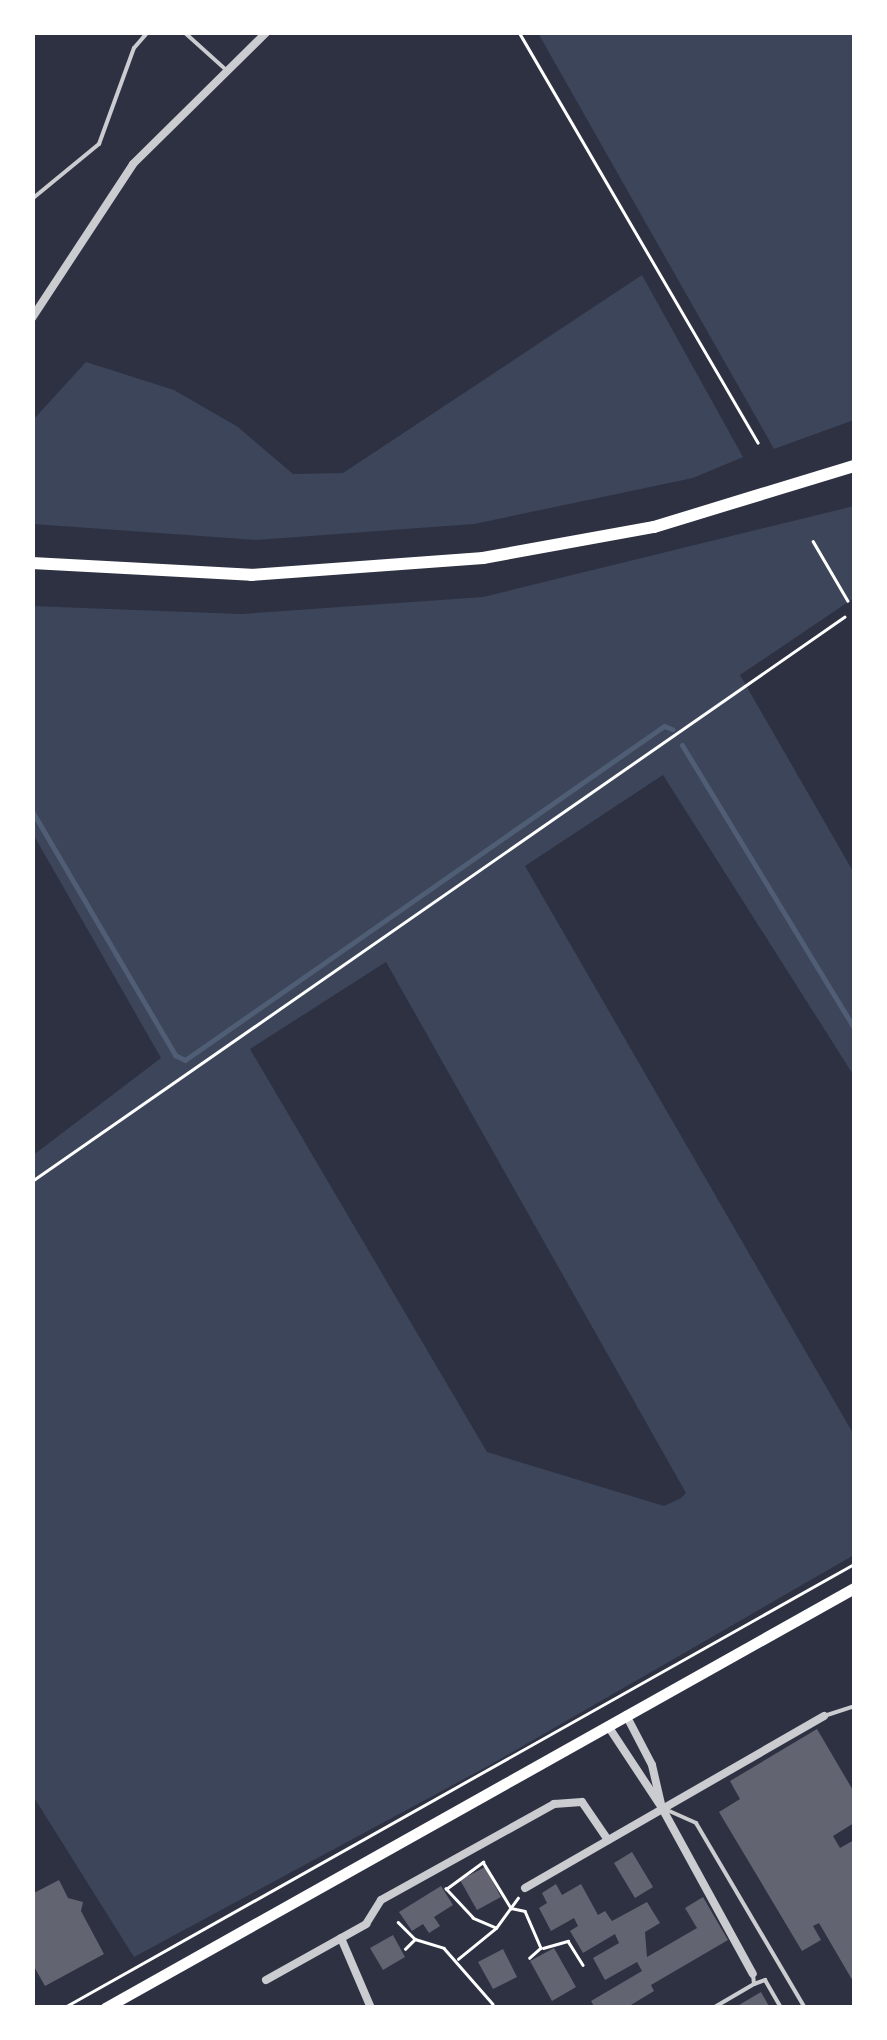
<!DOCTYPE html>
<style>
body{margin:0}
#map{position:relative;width:887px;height:2040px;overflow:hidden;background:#2d3142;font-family:Rubik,sans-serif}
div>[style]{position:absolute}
.green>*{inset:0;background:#3c4559}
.stream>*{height:5px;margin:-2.5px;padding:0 2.5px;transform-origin:2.5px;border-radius:2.5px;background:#4f5d75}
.building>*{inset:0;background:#626471}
.path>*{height:2.5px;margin:-1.25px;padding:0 1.25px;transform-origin:1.25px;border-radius:1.25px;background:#fff}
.service>*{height:4px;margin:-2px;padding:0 2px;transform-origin:2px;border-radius:2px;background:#caccd0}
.minor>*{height:8px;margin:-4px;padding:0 4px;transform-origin:4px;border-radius:4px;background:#caccd0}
.primary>*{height:11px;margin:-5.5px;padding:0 5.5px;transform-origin:5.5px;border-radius:5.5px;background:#fff}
.trunk>*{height:12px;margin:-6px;padding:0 6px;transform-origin:6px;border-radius:6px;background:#fff}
span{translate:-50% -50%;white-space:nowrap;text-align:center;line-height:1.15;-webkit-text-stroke:8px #fff;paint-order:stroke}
.frame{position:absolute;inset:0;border:35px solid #fff;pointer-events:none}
</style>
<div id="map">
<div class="green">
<div style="clip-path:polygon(538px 33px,854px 33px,854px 420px,774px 449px)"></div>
<div style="clip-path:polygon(642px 275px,743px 457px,693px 478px,474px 524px,256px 540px,33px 524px,33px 420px,86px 362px,174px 390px,238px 427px,293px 474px,343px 473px)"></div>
<div style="clip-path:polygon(evenodd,854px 506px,854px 598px,740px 675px,854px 873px,854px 1076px,663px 775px,525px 866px,854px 1435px,854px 1555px,490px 1765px,134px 1957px,33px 1796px,32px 1156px,161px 1058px,33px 834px,32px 606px,241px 614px,483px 597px,854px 506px,386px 962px,686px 1493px,681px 1498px,664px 1506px,487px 1452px,250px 1049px,386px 962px)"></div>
</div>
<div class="stream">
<div style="left:682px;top:745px;width:331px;rotate:58.7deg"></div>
<div style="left:32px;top:811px;width:283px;rotate:59.6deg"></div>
<div style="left:175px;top:1055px;width:11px;rotate:27deg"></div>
<div style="left:185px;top:1060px;width:584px;rotate:-34.89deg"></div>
<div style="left:664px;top:726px;width:9px;rotate:21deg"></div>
</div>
<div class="building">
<div style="clip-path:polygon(817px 1729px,854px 1792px,854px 1823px,833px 1836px,840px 1848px,854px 1840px,854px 1983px,819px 1923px,813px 1926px,821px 1940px,802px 1951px,719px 1812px,740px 1799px,730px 1781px)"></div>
<div style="clip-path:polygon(632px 1852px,653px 1887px,635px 1898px,614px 1863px)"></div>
<div style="clip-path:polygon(485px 1867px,501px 1897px,477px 1910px,460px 1880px)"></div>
<div style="clip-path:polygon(59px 1880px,68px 1898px,83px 1902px,81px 1911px,104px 1954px,45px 1986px,32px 1963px,32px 1894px)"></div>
<div style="clip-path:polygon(556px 1884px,562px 1895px,581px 1884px,598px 1915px,605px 1911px,612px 1921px,647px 1902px,660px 1923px,645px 1932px,647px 1957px,697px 1928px,685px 1908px,703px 1897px,728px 1940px,651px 1985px,654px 1991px,626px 2008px,595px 2008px,591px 2001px,642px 1971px,637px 1962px,605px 1980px,593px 1958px,619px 1943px,615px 1934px,583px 1953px,570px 1931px,578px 1926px,574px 1918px,551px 1931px,539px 1908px,547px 1903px,542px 1893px)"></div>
<div style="clip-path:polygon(441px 1886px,453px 1905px,434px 1917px,440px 1926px,429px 1933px,423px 1924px,412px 1931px,399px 1912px)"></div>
<div style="clip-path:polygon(393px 1935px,405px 1957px,383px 1970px,370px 1948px)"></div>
<div style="clip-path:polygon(554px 1948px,576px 1987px,552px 2001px,530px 1961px)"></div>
<div style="clip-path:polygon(503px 1949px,517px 1977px,493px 1989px,478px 1962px)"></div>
<div style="clip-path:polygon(761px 1992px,770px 2008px,734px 2008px)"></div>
</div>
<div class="path">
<div style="left:519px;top:32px;width:475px;rotate:59.8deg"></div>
<div style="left:813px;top:541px;width:69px;rotate:59.7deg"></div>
<div style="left:32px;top:1181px;width:989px;rotate:-34.78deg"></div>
<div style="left:398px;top:1922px;width:23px;rotate:45deg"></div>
<div style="left:496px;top:1928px;width:25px;rotate:-157deg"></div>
<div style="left:473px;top:1918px;width:40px;rotate:-133deg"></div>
<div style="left:446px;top:1889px;width:46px;rotate:-36.1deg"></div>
<div style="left:483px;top:1862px;width:54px;rotate:58.7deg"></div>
<div style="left:511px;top:1908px;width:14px;rotate:12deg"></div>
<div style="left:525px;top:1911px;width:40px;rotate:66.6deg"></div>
<div style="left:541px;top:1948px;width:15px;rotate:138deg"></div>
<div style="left:543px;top:1948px;width:26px;rotate:-16deg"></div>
<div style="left:568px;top:1941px;width:28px;rotate:58deg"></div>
<div style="left:405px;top:1949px;width:14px;rotate:-45deg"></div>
<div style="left:415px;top:1939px;width:30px;rotate:17deg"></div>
<div style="left:444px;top:1948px;width:74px;rotate:48.8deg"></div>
<div style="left:458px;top:1959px;width:49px;rotate:-39.2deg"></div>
<div style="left:496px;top:1928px;width:37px;rotate:-54deg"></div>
<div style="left:63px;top:2008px;width:907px;rotate:-29.31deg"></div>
</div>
<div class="service">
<div style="left:184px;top:32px;width:54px;rotate:42deg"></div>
<div style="left:32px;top:199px;width:87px;rotate:-39.4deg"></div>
<div style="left:99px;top:144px;width:102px;rotate:-70deg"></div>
<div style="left:134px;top:48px;width:21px;rotate:-49deg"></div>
<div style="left:854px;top:611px;width:1px;rotate:90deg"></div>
<div style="left:824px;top:1716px;width:32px;rotate:-18deg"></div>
<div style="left:667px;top:1810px;width:32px;rotate:24deg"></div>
<div style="left:696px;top:1823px;width:215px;rotate:59.5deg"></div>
<div style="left:754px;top:1984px;width:12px;rotate:-20deg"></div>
<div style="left:765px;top:1980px;width:32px;rotate:60deg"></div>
<div style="left:713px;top:2008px;width:48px;rotate:-30.3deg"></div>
<div style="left:754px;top:1984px;width:10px;rotate:-96deg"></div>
</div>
<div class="minor">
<div style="left:32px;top:318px;width:184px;rotate:-56.7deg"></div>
<div style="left:133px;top:164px;width:188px;rotate:-44.6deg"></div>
<div style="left:626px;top:1715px;width:56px;rotate:62.5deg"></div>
<div style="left:652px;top:1765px;width:40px;rotate:77deg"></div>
<div style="left:608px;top:1726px;width:98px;rotate:56.6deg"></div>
<div style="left:662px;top:1808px;width:189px;rotate:61.3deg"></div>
<div style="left:525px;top:1888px;width:345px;rotate:-29.9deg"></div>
<div style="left:341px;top:1938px;width:76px;rotate:66.8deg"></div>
<div style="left:266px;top:1980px;width:115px;rotate:-29.2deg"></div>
<div style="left:366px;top:1924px;width:28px;rotate:-58deg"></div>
<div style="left:381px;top:1900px;width:198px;rotate:-29deg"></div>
<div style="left:554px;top:1804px;width:28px;rotate:-4deg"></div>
<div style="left:582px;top:1802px;width:46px;rotate:55.6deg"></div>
</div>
<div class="primary">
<div style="left:105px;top:2008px;width:859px;rotate:-29.28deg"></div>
</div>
<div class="trunk">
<div style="left:32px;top:563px;width:219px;rotate:3.1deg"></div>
<div style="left:251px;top:575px;width:233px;rotate:-4.2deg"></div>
<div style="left:483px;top:558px;width:174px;rotate:-10.3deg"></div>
<div style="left:654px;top:527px;width:209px;rotate:-17deg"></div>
</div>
<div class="frame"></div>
</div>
